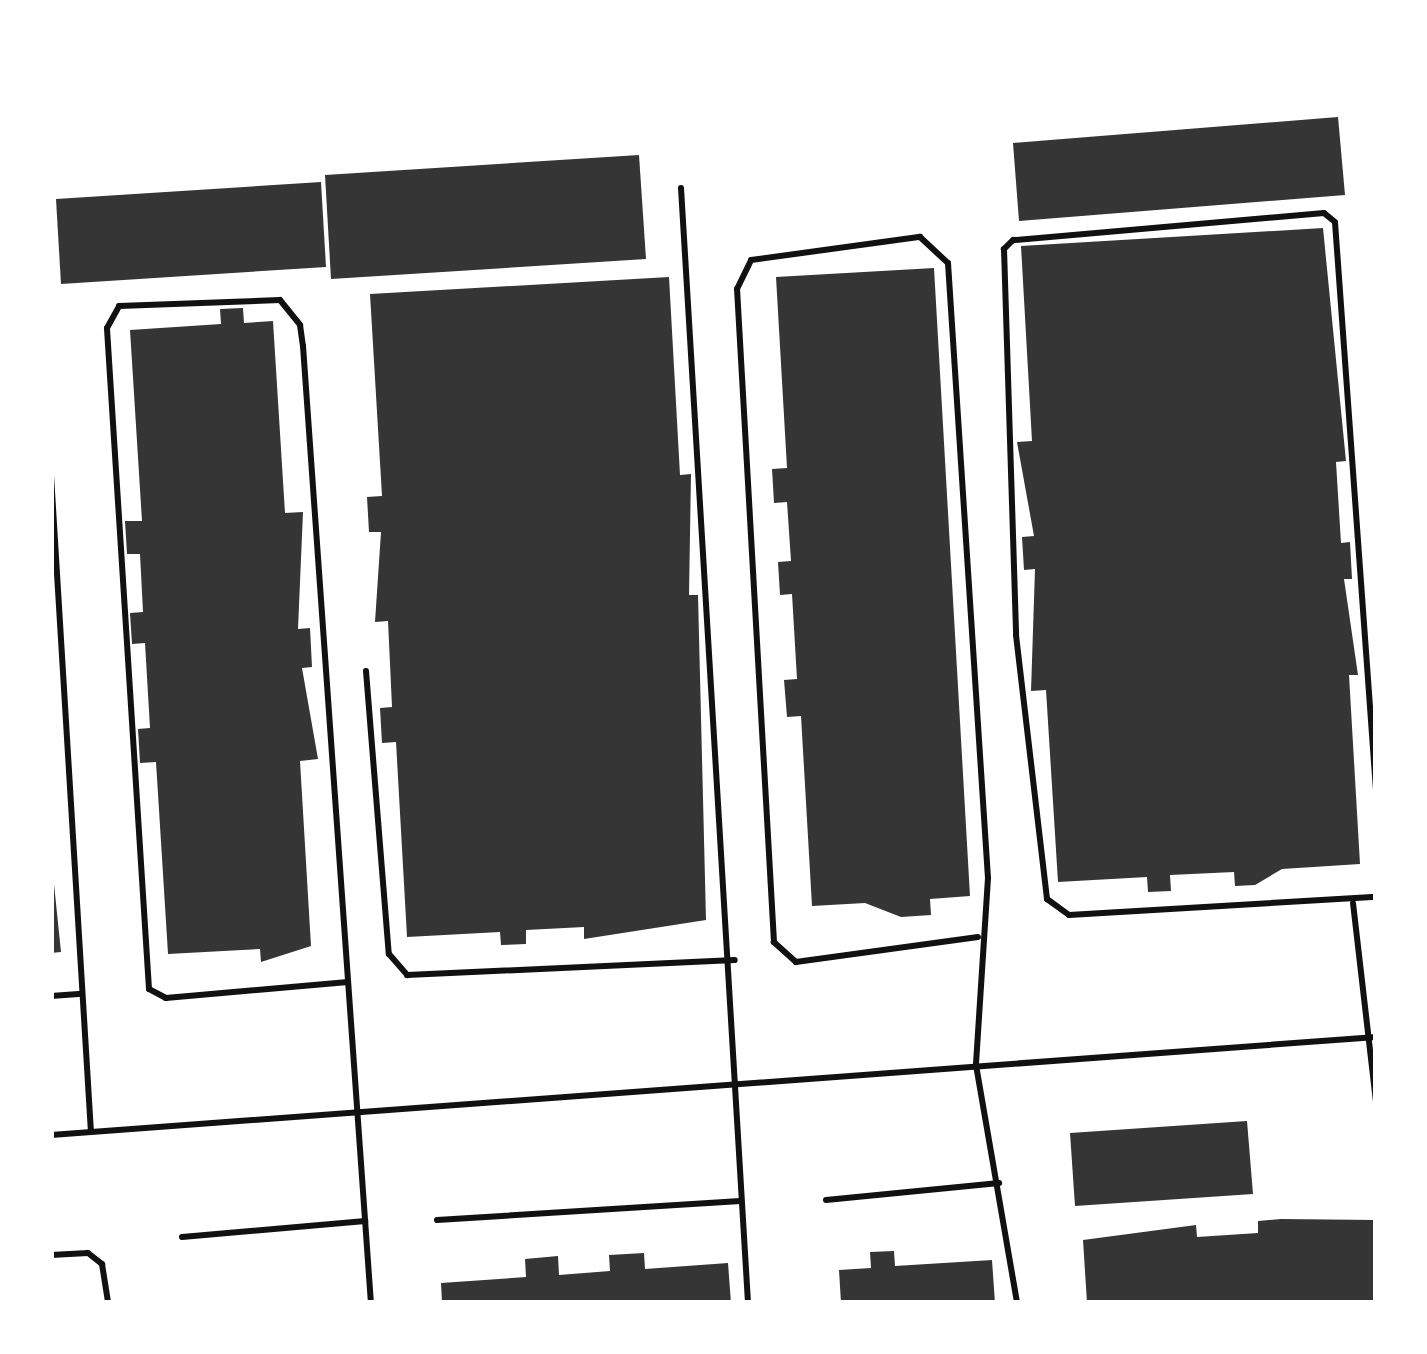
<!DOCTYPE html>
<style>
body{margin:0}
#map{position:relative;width:1427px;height:1354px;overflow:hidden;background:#fff;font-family:"Fira Sans",sans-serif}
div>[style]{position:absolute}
.building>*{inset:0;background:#353535}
.service>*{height:6px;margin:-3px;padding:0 3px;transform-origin:3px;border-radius:3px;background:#111}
span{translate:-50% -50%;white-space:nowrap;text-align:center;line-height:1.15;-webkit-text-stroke:10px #fff;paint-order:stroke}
.frame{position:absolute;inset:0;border:54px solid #fff;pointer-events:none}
</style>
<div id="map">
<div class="building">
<div style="clip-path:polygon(1338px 117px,1345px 195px,1019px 221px,1013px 143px)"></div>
<div style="clip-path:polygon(639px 155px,646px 259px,331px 279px,325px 175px)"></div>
<div style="clip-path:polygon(321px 182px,326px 267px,61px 284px,56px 199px)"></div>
<div style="clip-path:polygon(1323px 228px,1346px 461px,1336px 462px,1341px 543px,1350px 542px,1352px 579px,1344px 579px,1358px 675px,1349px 675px,1360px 864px,1282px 869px,1255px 885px,1235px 886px,1234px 872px,1170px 875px,1171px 891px,1148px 892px,1147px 877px,1058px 882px,1046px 690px,1031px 691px,1035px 569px,1024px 570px,1022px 537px,1034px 536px,1017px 442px,1032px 441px,1021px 246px)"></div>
<div style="clip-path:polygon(934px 268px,970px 896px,930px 899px,931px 915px,901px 917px,865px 903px,812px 906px,801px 716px,787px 717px,784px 680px,797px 679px,792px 594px,780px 595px,778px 562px,791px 561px,787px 502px,774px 503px,772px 469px,787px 468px,776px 277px)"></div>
<div style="clip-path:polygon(669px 277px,680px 475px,691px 474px,689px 595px,698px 595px,706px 920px,584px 939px,584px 927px,526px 930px,526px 944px,501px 945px,500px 932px,407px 937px,396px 742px,382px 743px,380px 708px,392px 707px,388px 621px,375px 622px,381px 532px,369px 532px,367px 497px,382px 496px,370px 294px)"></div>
<div style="clip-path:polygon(243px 308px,244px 323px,273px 321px,285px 513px,303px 512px,298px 629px,310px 628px,312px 667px,302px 668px,318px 759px,300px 761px,311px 946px,261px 962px,260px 949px,168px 954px,156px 762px,140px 763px,138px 729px,150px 728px,145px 643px,132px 644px,130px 613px,143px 612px,140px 554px,127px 554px,125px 521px,142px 521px,130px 330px,221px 324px,220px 309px)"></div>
<div style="clip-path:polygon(51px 855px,61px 952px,51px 953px)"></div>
<div style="clip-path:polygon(1247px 1121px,1253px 1194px,1075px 1206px,1070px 1133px)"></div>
<div style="clip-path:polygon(1281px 1219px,1376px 1220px,1376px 1303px,1087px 1303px,1083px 1240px,1196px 1225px,1197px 1237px,1258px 1233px,1258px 1221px)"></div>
<div style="clip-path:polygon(894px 1251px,895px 1266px,992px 1260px,995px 1303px,841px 1303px,839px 1270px,871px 1268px,870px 1252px)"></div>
<div style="clip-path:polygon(644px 1253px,645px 1269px,728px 1263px,731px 1303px,442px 1303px,441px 1283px,526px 1277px,525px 1259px,558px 1256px,559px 1275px,610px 1271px,609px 1255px)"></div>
</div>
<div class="service">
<div style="left:681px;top:188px;width:1117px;rotate:86.56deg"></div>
<div style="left:51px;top:475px;width:658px;rotate:86.52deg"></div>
<div style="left:366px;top:671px;width:284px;rotate:85.4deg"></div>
<div style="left:389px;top:954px;width:28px;rotate:49deg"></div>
<div style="left:407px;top:975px;width:328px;rotate:-2.6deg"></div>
<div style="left:1376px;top:790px;width:569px;rotate:-94.13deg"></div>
<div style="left:1335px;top:222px;width:14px;rotate:-141deg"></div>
<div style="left:1324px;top:213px;width:312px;rotate:175deg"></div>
<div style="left:1013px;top:240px;width:13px;rotate:135deg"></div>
<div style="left:1004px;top:249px;width:386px;rotate:88.2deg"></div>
<div style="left:1016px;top:635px;width:266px;rotate:83.3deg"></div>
<div style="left:1047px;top:899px;width:27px;rotate:36deg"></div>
<div style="left:1069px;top:915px;width:308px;rotate:-3.4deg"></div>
<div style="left:1353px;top:903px;width:200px;rotate:83.4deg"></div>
<div style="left:978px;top:937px;width:184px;rotate:172.2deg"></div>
<div style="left:796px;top:962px;width:30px;rotate:-138deg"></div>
<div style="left:774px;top:942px;width:654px;rotate:-93.24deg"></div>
<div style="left:737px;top:289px;width:32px;rotate:-64deg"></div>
<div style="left:751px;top:260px;width:171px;rotate:-7.8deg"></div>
<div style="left:920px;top:237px;width:38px;rotate:43deg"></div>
<div style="left:948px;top:263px;width:616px;rotate:86.28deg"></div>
<div style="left:988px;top:878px;width:187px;rotate:93.7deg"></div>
<div style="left:976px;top:1065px;width:242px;rotate:80.2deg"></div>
<div style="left:348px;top:982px;width:183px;rotate:175deg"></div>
<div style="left:166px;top:998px;width:19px;rotate:-152deg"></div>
<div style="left:149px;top:989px;width:662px;rotate:-93.64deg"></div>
<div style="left:107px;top:328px;width:25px;rotate:-61deg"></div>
<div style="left:119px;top:306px;width:161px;rotate:-2.1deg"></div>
<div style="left:280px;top:300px;width:32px;rotate:51deg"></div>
<div style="left:300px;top:325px;width:21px;rotate:82deg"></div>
<div style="left:303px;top:346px;width:959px;rotate:85.94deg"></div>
<div style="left:51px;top:996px;width:31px;rotate:-4deg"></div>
<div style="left:51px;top:1135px;width:1329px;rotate:-4.23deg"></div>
<div style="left:826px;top:1200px;width:174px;rotate:-5.6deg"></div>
<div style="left:437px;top:1220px;width:304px;rotate:-3.6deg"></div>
<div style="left:182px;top:1237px;width:184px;rotate:-5deg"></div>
<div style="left:51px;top:1255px;width:37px;rotate:-3deg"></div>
<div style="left:88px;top:1253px;width:18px;rotate:38deg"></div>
<div style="left:102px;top:1264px;width:39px;rotate:81deg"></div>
</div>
<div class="frame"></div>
</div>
